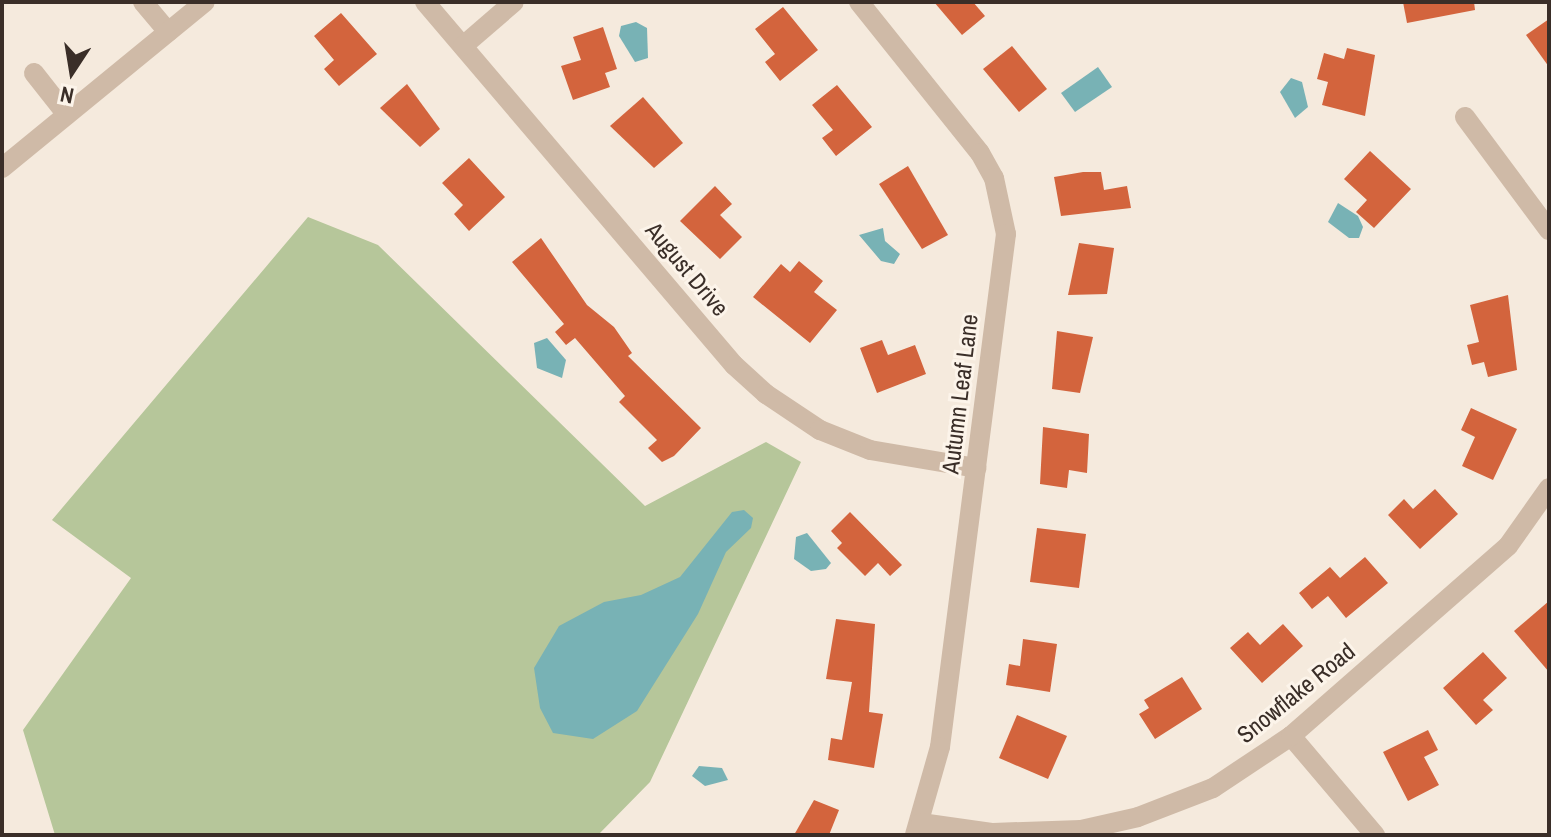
<!DOCTYPE html>
<style>
body{margin:0}
#map{position:relative;width:1551px;height:837px;overflow:hidden;background:#f5eadd;font-family:"Archivo Narrow",sans-serif}
div>[style]{position:absolute}
.green>*{inset:0;background:#b6c69a}
.water>*{inset:0;background:#78b2b5}
.building>*{inset:0;background:#d3643d}
.minor>*{height:20px;margin:-10px;padding:0 10px;transform-origin:10px;border-radius:10px;background:#cfbaa7}
span{translate:-50% -50%;white-space:nowrap;text-align:center;line-height:1.15;-webkit-text-stroke:6px #fcf4ea;paint-order:stroke}
.street-label{font-size:24px;color:#3a2e28}
.frame{position:absolute;inset:0;border:4px solid #3a2e28;pointer-events:none}
.north{position:absolute;left:32px;top:32px;width:80px;height:80px;-webkit-text-stroke:6px #fcf4ea;paint-order:stroke;rotate:192deg;font-size:22px;font-weight:700;line-height:32px;text-align:center;color:#3a2e28}
.north::after{content:'';display:block;margin:auto;width:28px;height:36px;background:#3a2e28;clip-path:polygon(50% 0,100% 100%,50% 72%,0 100%)}
</style>
<div id="map">
<div class="green">
<div style="clip-path:polygon(308px 217px,378px 245px,645px 506px,766px 442px,801px 462px,650px 782px,598px 835px,55px 835px,23px 730px,131px 578px,52px 520px)"></div>
</div>
<div class="water">
<div style="clip-path:polygon(636px 22px,647px 28px,648px 58px,635px 62px,619px 36px,621px 26px)"></div>
<div style="clip-path:polygon(1098px 67px,1112px 87px,1075px 112px,1061px 93px)"></div>
<div style="clip-path:polygon(1291px 78px,1302px 82px,1308px 107px,1295px 118px,1280px 92px)"></div>
<div style="clip-path:polygon(1338px 203px,1358px 216px,1363px 227px,1359px 238px,1349px 238px,1328px 222px)"></div>
<div style="clip-path:polygon(883px 228px,885px 241px,900px 254px,894px 264px,881px 261px,859px 235px)"></div>
<div style="clip-path:polygon(547px 338px,566px 360px,562px 378px,537px 368px,534px 343px)"></div>
<div style="clip-path:polygon(744px 510px,753px 518px,751px 528px,726px 552px,698px 614px,637px 711px,593px 739px,553px 733px,540px 708px,534px 668px,559px 626px,604px 602px,641px 595px,680px 577px,732px 512px)"></div>
<div style="clip-path:polygon(807px 533px,831px 563px,826px 569px,811px 571px,794px 559px,796px 537px)"></div>
<div style="clip-path:polygon(699px 766px,722px 768px,728px 780px,705px 786px,692px 776px)"></div>
</div>
<div class="building">
<div style="clip-path:polygon(934px 2px,973px 2px,985px 16px,962px 35px)"></div>
<div style="clip-path:polygon(1403px 2px,1474px 2px,1475px 10px,1407px 23px)"></div>
<div style="clip-path:polygon(783px 7px,818px 50px,780px 81px,765px 62px,775px 54px,755px 29px)"></div>
<div style="clip-path:polygon(341px 13px,377px 54px,339px 86px,324px 69px,334px 60px,314px 36px)"></div>
<div style="clip-path:polygon(1549px 19px,1549px 67px,1526px 35px)"></div>
<div style="clip-path:polygon(603px 27px,617px 69px,605px 73px,610px 87px,573px 100px,561px 66px,581px 60px,573px 37px)"></div>
<div style="clip-path:polygon(1012px 46px,1047px 89px,1019px 112px,983px 69px)"></div>
<div style="clip-path:polygon(1347px 48px,1375px 55px,1365px 116px,1322px 105px,1328px 82px,1317px 79px,1324px 53px,1344px 59px)"></div>
<div style="clip-path:polygon(407px 84px,440px 129px,420px 147px,380px 108px)"></div>
<div style="clip-path:polygon(837px 85px,872px 127px,836px 156px,822px 138px,833px 130px,812px 105px)"></div>
<div style="clip-path:polygon(643px 97px,683px 143px,654px 168px,610px 126px)"></div>
<div style="clip-path:polygon(1370px 151px,1411px 189px,1374px 228px,1356px 212px,1367px 200px,1344px 179px)"></div>
<div style="clip-path:polygon(469px 158px,505px 197px,469px 231px,454px 214px,463px 205px,442px 183px)"></div>
<div style="clip-path:polygon(908px 166px,948px 235px,922px 249px,879px 184px)"></div>
<div style="clip-path:polygon(1083px 172px,1101px 172px,1104px 190px,1127px 186px,1131px 208px,1061px 216px,1054px 177px)"></div>
<div style="clip-path:polygon(715px 186px,732px 204px,720px 215px,742px 237px,720px 259px,680px 221px)"></div>
<div style="clip-path:polygon(541px 238px,587px 305px,614px 327px,632px 353px,628px 356px,701px 428px,674px 456px,662px 462px,648px 448px,657px 440px,619px 402px,625px 396px,575px 338px,566px 345px,555px 332px,564px 324px,512px 262px)"></div>
<div style="clip-path:polygon(1079px 243px,1114px 248px,1107px 294px,1068px 295px)"></div>
<div style="clip-path:polygon(799px 261px,823px 281px,814px 292px,837px 310px,810px 343px,753px 297px,781px 264px,790px 272px)"></div>
<div style="clip-path:polygon(1508px 295px,1517px 370px,1488px 377px,1484px 362px,1472px 365px,1467px 345px,1479px 342px,1470px 305px)"></div>
<div style="clip-path:polygon(1057px 331px,1093px 337px,1080px 393px,1052px 389px)"></div>
<div style="clip-path:polygon(882px 340px,888px 355px,915px 345px,926px 374px,877px 393px,860px 348px)"></div>
<div style="clip-path:polygon(1471px 408px,1517px 429px,1493px 480px,1462px 466px,1475px 437px,1461px 430px)"></div>
<div style="clip-path:polygon(1043px 427px,1089px 434px,1087px 473px,1069px 470px,1067px 488px,1040px 484px)"></div>
<div style="clip-path:polygon(1435px 489px,1458px 514px,1420px 549px,1388px 515px,1404px 499px,1413px 509px)"></div>
<div style="clip-path:polygon(850px 512px,902px 565px,890px 576px,878px 563px,865px 576px,837px 548px,842px 543px,831px 531px)"></div>
<div style="clip-path:polygon(1037px 528px,1086px 534px,1079px 588px,1030px 582px)"></div>
<div style="clip-path:polygon(1365px 557px,1388px 583px,1346px 618px,1328px 596px,1312px 609px,1299px 593px,1330px 567px,1340px 578px)"></div>
<div style="clip-path:polygon(1549px 601px,1549px 672px,1514px 631px)"></div>
<div style="clip-path:polygon(836px 619px,875px 624px,869px 712px,883px 714px,874px 768px,828px 760px,831px 738px,842px 740px,852px 682px,826px 679px)"></div>
<div style="clip-path:polygon(1283px 624px,1303px 646px,1262px 683px,1230px 648px,1248px 632px,1260px 645px)"></div>
<div style="clip-path:polygon(1023px 639px,1057px 644px,1050px 692px,1006px 685px,1009px 664px,1020px 666px)"></div>
<div style="clip-path:polygon(1483px 652px,1507px 678px,1483px 700px,1493px 710px,1476px 725px,1443px 688px)"></div>
<div style="clip-path:polygon(1182px 677px,1202px 709px,1155px 739px,1139px 714px,1149px 708px,1144px 700px)"></div>
<div style="clip-path:polygon(1017px 715px,1067px 736px,1048px 779px,999px 758px)"></div>
<div style="clip-path:polygon(1428px 730px,1438px 750px,1424px 757px,1439px 785px,1408px 801px,1383px 752px)"></div>
<div style="clip-path:polygon(814px 800px,839px 810px,829px 835px,794px 835px)"></div>
</div>
<div class="minor">
<div style="left:143px;top:2px;width:39px;rotate:50deg"></div>
<div style="left:425px;top:2px;width:477px;rotate:49.6deg"></div>
<div style="left:734px;top:365px;width:43px;rotate:42.2deg"></div>
<div style="left:766px;top:394px;width:65px;rotate:33.7deg"></div>
<div style="left:820px;top:430px;width:54px;rotate:21.8deg"></div>
<div style="left:870px;top:450px;width:108px;rotate:9.6deg"></div>
<div style="left:859px;top:2px;width:193px;rotate:51.3deg"></div>
<div style="left:980px;top:153px;width:29px;rotate:61deg"></div>
<div style="left:994px;top:178px;width:57px;rotate:77.9deg"></div>
<div style="left:1006px;top:234px;width:517px;rotate:97.33deg"></div>
<div style="left:940px;top:747px;width:91px;rotate:105.9deg"></div>
<div style="left:463px;top:46px;width:67px;rotate:-40.8deg"></div>
<div style="left:34px;top:73px;width:53px;rotate:51.8deg"></div>
<div style="left:1465px;top:117px;width:141px;rotate:53.4deg"></div>
<div style="left:2px;top:168px;width:262px;rotate:-39.3deg"></div>
<div style="left:1291px;top:736px;width:130px;rotate:49.7deg"></div>
<div style="left:921px;top:823px;width:73px;rotate:7.9deg"></div>
<div style="left:993px;top:833px;width:88px;rotate:-2deg"></div>
<div style="left:1081px;top:830px;width:58px;rotate:-12.8deg"></div>
<div style="left:1138px;top:817px;width:80px;rotate:-21.1deg"></div>
<div style="left:1213px;top:788px;width:94px;rotate:-33.7deg"></div>
<div style="left:1291px;top:736px;width:288px;rotate:-41.2deg"></div>
<div style="left:1508px;top:546px;width:71px;rotate:-54.7deg"></div>
</div>
<div class="street-label">
<span style="left:687px;top:269px;rotate:50deg">August Drive</span>
<span style="left:960px;top:394px;rotate:-83deg">Autumn Leaf Lane</span>
<span style="left:1296px;top:693px;rotate:-39deg">Snowflake Road</span>
</div>
<div class="frame"></div>
<div class="north">N</div>
</div>
